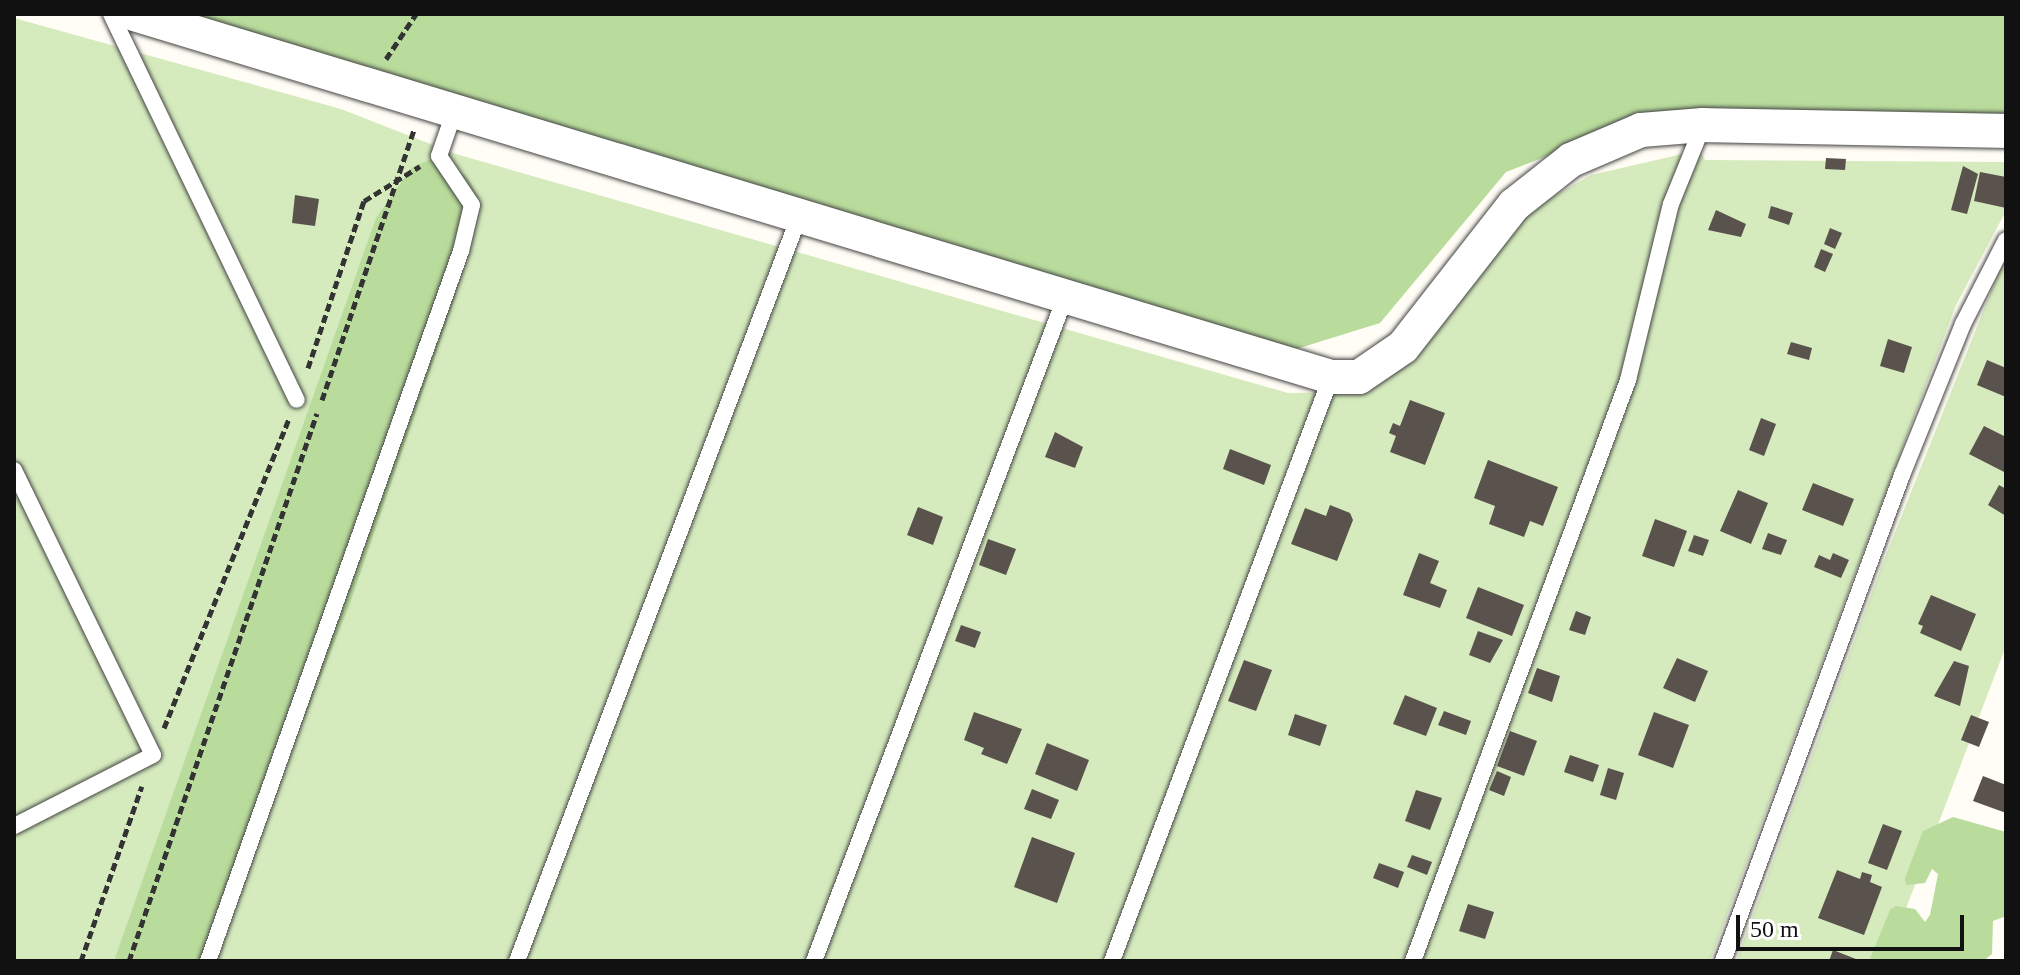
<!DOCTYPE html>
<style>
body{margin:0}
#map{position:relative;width:2020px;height:975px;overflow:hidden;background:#fffdf5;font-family:Georgia,serif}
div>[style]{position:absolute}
.green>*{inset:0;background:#d5ebbd}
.forest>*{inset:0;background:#b9dc9c}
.building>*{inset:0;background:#5a524d}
.path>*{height:5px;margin-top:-2.5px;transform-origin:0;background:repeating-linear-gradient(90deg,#333 0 8px,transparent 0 12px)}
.roads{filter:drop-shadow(0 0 2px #444) drop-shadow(0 0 2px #444)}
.service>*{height:16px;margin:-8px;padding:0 8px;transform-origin:8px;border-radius:8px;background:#fff}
.minor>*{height:34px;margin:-17px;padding:0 17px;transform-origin:17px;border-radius:17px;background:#fff}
span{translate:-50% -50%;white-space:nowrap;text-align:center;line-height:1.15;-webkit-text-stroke:8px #fff;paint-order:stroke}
.frame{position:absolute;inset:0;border:16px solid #111;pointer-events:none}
.scale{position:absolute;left:1736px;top:915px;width:228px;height:36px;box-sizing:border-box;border:4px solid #111;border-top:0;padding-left:10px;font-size:24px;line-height:28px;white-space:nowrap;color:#111;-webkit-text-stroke:6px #fff;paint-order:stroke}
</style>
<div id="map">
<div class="green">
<div style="clip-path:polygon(14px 18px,341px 109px,456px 154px,1288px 393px,1351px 392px,1520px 215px,1591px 175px,1700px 150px,1705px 160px,2006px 162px,2006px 211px,1956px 305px,1710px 961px,14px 961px)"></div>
<div style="clip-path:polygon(2006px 254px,2006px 646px,1886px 961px,1736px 961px,1882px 565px)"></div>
</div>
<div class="forest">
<div style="clip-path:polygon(160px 14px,2006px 14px,2006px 118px,1650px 116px,1506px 172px,1380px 323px,1293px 350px)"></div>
<div style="clip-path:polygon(439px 156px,468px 178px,481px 204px,454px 301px,349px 606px,208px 961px,114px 961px,376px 218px,412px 167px)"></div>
<div style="clip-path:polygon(1953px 817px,2006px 832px,2006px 916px,1993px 921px,1992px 954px,1983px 961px,1869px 961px,1890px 910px,1896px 906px,1915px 909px,1925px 922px,1930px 915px,1938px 874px,1932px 869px,1925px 883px,1906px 885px,1905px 878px,1923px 831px)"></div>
</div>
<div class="building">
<div style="clip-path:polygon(1826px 158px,1846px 159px,1845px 170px,1825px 169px)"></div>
<div style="clip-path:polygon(1963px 166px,1978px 174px,1967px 214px,1951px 210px)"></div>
<div style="clip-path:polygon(1980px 172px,2006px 177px,2006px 208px,1974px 201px)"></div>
<div style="clip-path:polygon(295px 195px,319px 199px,315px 226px,292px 223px)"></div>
<div style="clip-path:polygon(1771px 206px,1793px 213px,1789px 225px,1768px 218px)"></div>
<div style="clip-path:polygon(1716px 210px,1746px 224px,1741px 237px,1708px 230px)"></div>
<div style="clip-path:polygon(1830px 228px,1842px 233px,1835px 249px,1824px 244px)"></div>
<div style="clip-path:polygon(1821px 249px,1833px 254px,1825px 272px,1814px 267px)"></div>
<div style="clip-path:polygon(1888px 339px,1912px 347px,1904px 373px,1880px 366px)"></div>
<div style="clip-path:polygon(1791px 342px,1812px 348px,1809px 360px,1787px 354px)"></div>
<div style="clip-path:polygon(1987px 360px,2006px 368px,2006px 397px,1977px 385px)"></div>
<div style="clip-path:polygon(1410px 400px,1445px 413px,1425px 465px,1390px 452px,1396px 436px,1389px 433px,1393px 423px,1400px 426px)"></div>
<div style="clip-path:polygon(1761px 418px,1776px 424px,1764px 456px,1749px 450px)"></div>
<div style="clip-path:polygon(1984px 426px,2006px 437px,2006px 473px,1969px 454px)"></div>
<div style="clip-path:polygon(1055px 432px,1083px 447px,1075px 468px,1045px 457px)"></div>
<div style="clip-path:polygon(1230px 449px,1271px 465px,1264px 485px,1223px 469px)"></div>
<div style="clip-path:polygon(1488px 460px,1558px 487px,1543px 526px,1530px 521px,1524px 537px,1489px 524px,1495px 506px,1474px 498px)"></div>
<div style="clip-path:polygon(1813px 483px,1854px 499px,1843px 526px,1802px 510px)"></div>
<div style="clip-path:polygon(1999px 485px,2006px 489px,2006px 516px,1988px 505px)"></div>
<div style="clip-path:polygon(1738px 490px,1768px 503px,1751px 544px,1720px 531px)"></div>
<div style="clip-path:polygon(1330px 505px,1350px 513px,1353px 520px,1337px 561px,1291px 544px,1305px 508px,1326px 516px)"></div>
<div style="clip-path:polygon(918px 507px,943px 517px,933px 545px,907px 535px)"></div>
<div style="clip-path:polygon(1655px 519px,1687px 531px,1674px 567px,1642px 556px)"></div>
<div style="clip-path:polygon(1768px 533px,1787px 540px,1781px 555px,1762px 549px)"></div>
<div style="clip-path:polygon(1694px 535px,1709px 540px,1703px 556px,1688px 551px)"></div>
<div style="clip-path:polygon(988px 539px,1016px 549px,1006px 575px,979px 565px)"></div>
<div style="clip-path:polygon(1419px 553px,1439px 561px,1430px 583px,1447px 590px,1440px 608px,1403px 595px)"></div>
<div style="clip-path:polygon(1833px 553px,1849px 560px,1841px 578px,1814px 567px,1819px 555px,1830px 560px)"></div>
<div style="clip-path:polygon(1478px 587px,1524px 605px,1512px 636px,1466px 618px)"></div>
<div style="clip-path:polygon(1931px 595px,1976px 614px,1961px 651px,1920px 633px,1923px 626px,1918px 624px)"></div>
<div style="clip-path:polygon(1576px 611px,1591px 617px,1585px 635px,1569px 630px)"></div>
<div style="clip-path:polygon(961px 625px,981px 632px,975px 648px,955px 641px)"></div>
<div style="clip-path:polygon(1478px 631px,1503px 640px,1490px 663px,1469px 655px)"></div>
<div style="clip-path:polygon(1677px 658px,1708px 671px,1695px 702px,1663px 688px)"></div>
<div style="clip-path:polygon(1244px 660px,1272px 670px,1256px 711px,1228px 701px)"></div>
<div style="clip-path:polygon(1954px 661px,1969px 666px,1960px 706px,1934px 696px)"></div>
<div style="clip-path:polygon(1537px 668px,1560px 676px,1552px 702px,1528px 693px)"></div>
<div style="clip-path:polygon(1405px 695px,1437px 708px,1426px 736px,1393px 724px)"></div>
<div style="clip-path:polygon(1444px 711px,1471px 721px,1466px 735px,1438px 725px)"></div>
<div style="clip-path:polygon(974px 712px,1022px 729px,1007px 764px,981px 754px,984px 748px,964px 740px)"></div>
<div style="clip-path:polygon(1654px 712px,1689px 725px,1673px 768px,1638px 755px)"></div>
<div style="clip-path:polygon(1295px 714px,1327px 725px,1320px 746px,1288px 735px)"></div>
<div style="clip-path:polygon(1971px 715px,1989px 722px,1979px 747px,1961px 740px)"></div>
<div style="clip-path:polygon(1510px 731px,1537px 741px,1524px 776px,1497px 766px)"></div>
<div style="clip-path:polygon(1047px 743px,1089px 760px,1077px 791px,1035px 774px)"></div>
<div style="clip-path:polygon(1570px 755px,1599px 765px,1593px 782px,1564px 772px)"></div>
<div style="clip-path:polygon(1608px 768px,1624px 773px,1616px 800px,1600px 795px)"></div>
<div style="clip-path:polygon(1497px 771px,1511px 777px,1504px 796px,1489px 790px)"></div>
<div style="clip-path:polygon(1983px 776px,2006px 785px,2006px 813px,1973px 801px)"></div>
<div style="clip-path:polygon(1032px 789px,1059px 800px,1051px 819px,1024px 809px)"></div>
<div style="clip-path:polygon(1416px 790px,1442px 798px,1430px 830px,1405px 821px)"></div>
<div style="clip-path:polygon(1883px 824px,1902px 831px,1887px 870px,1868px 863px)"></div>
<div style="clip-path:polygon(1032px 837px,1075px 853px,1057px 903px,1014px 887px)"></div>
<div style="clip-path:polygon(1412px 855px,1432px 862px,1427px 875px,1407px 867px)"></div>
<div style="clip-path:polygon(1379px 863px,1404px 872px,1398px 888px,1373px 878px)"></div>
<div style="clip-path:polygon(1837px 870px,1860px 879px,1862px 872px,1872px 875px,1870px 882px,1882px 887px,1864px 935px,1818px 918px)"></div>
<div style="clip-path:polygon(1468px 904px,1494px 912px,1485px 939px,1459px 931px)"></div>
<div style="clip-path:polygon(1833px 950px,1861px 961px,1829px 961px)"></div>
</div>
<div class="path">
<div style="left:386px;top:59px;width:54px;rotate:-56.3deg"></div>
<div style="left:308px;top:368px;width:176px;rotate:-71.5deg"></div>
<div style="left:364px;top:201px;width:66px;rotate:-32deg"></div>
<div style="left:322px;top:400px;width:286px;rotate:-71.2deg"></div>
<div style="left:164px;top:728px;width:334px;rotate:-68deg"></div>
<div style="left:81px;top:961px;width:185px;rotate:-70.8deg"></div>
<div style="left:129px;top:961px;width:579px;rotate:-71.06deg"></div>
</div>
<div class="roads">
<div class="service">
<div style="left:111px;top:14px;width:428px;rotate:64.3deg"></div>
<div style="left:14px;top:470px;width:317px;rotate:64deg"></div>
<div style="left:153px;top:755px;width:156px;rotate:152.9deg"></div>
<div style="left:208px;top:961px;width:754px;rotate:-70.39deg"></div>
<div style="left:461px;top:251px;width:47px;rotate:-76.6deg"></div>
<div style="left:472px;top:205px;width:59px;rotate:-124deg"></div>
<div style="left:439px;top:156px;width:49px;rotate:-70.8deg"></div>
<div style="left:517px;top:961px;width:799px;rotate:-69.25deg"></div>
<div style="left:814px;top:961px;width:712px;rotate:-69.27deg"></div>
<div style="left:1112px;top:961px;width:624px;rotate:-69.44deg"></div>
<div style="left:1413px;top:961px;width:620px;rotate:-69.69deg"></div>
<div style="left:1628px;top:380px;width:181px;rotate:-76.3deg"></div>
<div style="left:1671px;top:204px;width:85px;rotate:-67.9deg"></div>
<div style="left:1723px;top:961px;width:518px;rotate:-69.78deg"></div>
<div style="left:1902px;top:475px;width:163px;rotate:-68deg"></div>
<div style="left:1963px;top:324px;width:94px;rotate:-62.9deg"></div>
</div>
<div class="minor">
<div style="left:134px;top:14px;width:1251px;rotate:16.87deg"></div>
<div style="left:1331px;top:377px;width:28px"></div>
<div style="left:1359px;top:377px;width:53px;rotate:-34.3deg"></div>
<div style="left:1403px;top:347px;width:180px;rotate:-52deg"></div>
<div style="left:1514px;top:205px;width:73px;rotate:-38.3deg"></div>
<div style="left:1571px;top:160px;width:76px;rotate:-23.2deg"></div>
<div style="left:1641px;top:130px;width:62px;rotate:-4.6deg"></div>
<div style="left:1703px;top:125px;width:303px;rotate:1.1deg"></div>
</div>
</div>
<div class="frame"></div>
<div class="scale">50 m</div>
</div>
